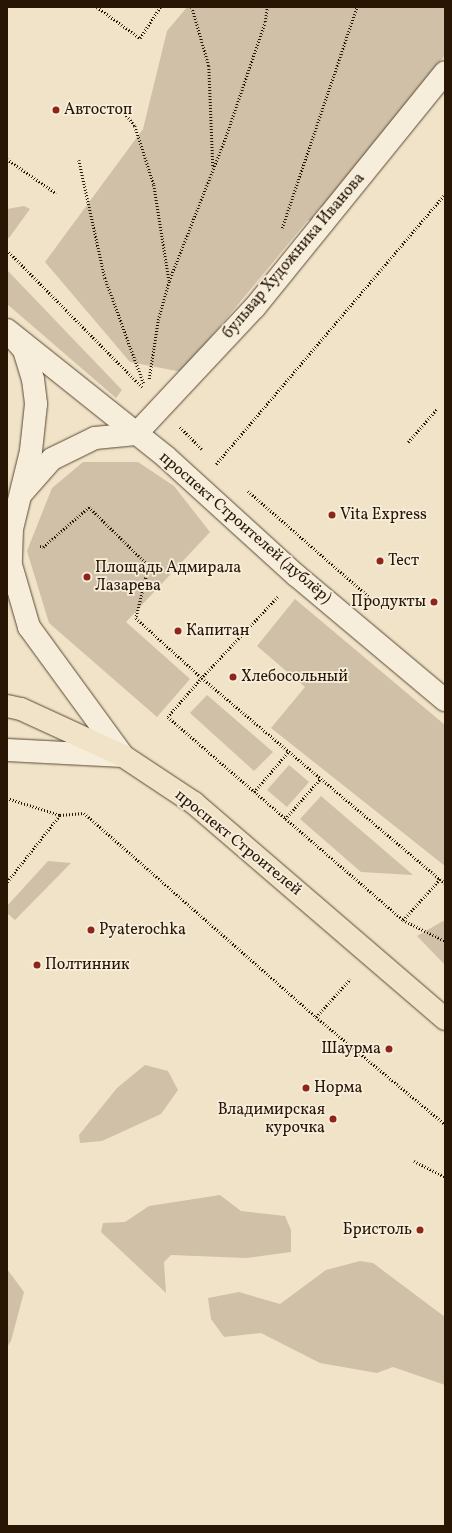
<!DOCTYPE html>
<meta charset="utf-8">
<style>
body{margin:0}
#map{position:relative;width:452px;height:1533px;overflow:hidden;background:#f1e3c8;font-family:Vollkorn,serif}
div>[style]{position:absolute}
.green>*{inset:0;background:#cfc0a7}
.path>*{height:2.5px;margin-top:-1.25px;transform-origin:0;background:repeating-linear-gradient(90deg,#281504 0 1px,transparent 0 3px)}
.roads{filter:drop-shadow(0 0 1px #5a4835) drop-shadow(0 0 1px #5a4835)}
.minor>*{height:22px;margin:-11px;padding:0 11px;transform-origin:11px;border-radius:11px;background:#f6eddb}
.major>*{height:22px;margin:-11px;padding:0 11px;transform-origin:11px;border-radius:11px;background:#f1e3c8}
.dots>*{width:11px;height:11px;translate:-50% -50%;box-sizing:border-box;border:2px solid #f6eddb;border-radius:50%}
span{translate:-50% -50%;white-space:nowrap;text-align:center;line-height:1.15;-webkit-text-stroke:3.5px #f6eddb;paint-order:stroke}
.poi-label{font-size:16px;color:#281504}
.left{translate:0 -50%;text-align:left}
.right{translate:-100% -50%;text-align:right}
.street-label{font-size:16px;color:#281504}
.frame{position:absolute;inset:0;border:8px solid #281504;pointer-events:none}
</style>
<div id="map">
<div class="green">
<div style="clip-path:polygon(187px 7px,445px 7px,445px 55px,313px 222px,308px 220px,182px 372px,130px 362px,45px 262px,143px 129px,167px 31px)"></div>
<div style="clip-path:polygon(24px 206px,30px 209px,9px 238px,7px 236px,7px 209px)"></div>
<div style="clip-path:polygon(7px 270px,122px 390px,116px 398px,7px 304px)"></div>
<div style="clip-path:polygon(83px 462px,138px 462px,174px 486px,210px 532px,126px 622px,190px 679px,157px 717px,49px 623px,27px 551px,52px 488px)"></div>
<div style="clip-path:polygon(295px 599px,445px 725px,445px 866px,271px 728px,305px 687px,257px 646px)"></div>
<div style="clip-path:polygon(207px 695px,273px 752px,254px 771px,190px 713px)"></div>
<div style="clip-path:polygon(289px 765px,309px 782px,287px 807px,267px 790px)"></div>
<div style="clip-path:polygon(321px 796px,413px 875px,361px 872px,300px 819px)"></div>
<div style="clip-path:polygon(48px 861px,71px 863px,15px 920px,7px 913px,7px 906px)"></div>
<div style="clip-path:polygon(443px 921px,445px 922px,445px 965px,417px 936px)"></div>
<div style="clip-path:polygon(145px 1065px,168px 1071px,178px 1090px,161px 1114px,102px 1141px,80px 1143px,79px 1135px,117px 1088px)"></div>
<div style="clip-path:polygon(220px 1195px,241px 1211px,285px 1216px,291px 1230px,291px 1252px,246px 1258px,171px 1255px,164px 1262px,166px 1293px,101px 1232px,103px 1223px,125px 1222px,149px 1206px)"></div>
<div style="clip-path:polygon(360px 1261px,373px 1263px,445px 1317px,445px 1385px,393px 1367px,377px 1373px,320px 1363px,261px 1333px,224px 1337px,211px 1319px,208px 1298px,239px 1292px,280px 1304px,326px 1270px)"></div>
<div style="clip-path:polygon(7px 1269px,24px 1292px,11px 1341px,7px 1347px)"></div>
</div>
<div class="path">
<div style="left:97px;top:7px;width:53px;rotate:35.8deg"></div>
<div style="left:140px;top:38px;width:37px;rotate:-57deg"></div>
<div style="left:192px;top:7px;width:61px;rotate:73.9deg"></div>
<div style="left:209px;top:66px;width:100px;rotate:87.7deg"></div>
<div style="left:119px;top:106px;width:26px;rotate:51deg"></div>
<div style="left:135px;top:126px;width:62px;rotate:72.1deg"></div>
<div style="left:154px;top:185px;width:96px;rotate:81deg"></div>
<div style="left:7px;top:159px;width:60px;rotate:34.8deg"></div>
<div style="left:79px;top:160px;width:121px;rotate:77.6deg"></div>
<div style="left:105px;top:278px;width:113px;rotate:69.8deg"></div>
<div style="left:282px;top:228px;width:233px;rotate:-71.3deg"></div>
<div style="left:9px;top:252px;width:190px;rotate:45.4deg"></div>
<div style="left:149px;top:379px;width:60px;rotate:-81.3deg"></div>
<div style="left:158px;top:320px;width:41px;rotate:-74.2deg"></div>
<div style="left:169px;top:281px;width:156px;rotate:-68.5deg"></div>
<div style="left:226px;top:136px;width:120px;rotate:-71.1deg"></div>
<div style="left:265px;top:22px;width:15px;rotate:-82deg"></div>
<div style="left:180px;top:427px;width:31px;rotate:45deg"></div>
<div style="left:408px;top:442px;width:44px;rotate:-48.7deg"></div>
<div style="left:216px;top:464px;width:354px;rotate:-49.7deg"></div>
<div style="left:248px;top:491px;width:166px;rotate:41.1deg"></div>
<div style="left:40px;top:546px;width:3px;rotate:18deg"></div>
<div style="left:43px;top:547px;width:61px;rotate:-41deg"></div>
<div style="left:89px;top:507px;width:84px;rotate:44.5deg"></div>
<div style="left:149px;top:566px;width:54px;rotate:104deg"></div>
<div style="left:136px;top:618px;width:89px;rotate:42.3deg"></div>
<div style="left:202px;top:678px;width:52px;rotate:131.1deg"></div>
<div style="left:168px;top:717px;width:311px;rotate:40.8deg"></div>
<div style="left:403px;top:920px;width:55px;rotate:-47.9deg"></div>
<div style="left:440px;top:879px;width:6px;rotate:39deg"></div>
<div style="left:278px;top:597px;width:111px;rotate:133.2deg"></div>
<div style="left:202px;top:678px;width:312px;rotate:40.2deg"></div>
<div style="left:254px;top:792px;width:52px;rotate:-49.6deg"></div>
<div style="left:7px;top:798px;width:56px;rotate:17.8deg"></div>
<div style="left:60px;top:815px;width:24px;rotate:-5deg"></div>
<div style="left:84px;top:813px;width:309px;rotate:41.3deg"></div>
<div style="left:316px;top:1017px;width:168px;rotate:39.7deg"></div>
<div style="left:285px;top:819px;width:53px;rotate:-48.8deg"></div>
<div style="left:7px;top:882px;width:85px;rotate:-51.7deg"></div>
<div style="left:403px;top:920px;width:47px;rotate:26.6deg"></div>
<div style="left:316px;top:1017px;width:51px;rotate:-48.2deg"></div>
<div style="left:414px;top:1161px;width:35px;rotate:27deg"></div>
</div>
<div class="roads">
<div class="minor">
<div style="left:7px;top:330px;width:203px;rotate:38.6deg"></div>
<div style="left:166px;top:457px;width:177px;rotate:42.3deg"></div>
<div style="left:297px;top:576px;width:193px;rotate:40deg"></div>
<div style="left:16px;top:341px;width:12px;rotate:48deg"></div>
<div style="left:24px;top:350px;width:30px;rotate:73deg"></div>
<div style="left:33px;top:379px;width:25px;rotate:83deg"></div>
<div style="left:36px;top:404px;width:47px;rotate:96.1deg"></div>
<div style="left:31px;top:451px;width:80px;rotate:103.7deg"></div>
<div style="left:12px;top:529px;width:36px;rotate:92deg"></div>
<div style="left:11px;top:565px;width:65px;rotate:73.8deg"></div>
<div style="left:29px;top:627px;width:160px;rotate:53.9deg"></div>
<div style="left:136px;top:434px;width:174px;rotate:-46.9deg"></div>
<div style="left:255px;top:307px;width:302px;rotate:-51deg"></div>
<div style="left:22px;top:493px;width:45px;rotate:-48.6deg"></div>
<div style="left:52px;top:459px;width:48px;rotate:-26deg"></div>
<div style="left:95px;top:438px;width:41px;rotate:-5.6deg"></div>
<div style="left:7px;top:750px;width:116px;rotate:3deg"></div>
</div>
<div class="major">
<div style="left:7px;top:706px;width:14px;rotate:12deg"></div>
<div style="left:21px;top:709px;width:112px;rotate:24.7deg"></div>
<div style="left:123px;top:756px;width:85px;rotate:33.5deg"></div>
<div style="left:194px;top:803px;width:331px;rotate:40.7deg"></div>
</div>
</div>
<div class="dots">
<div style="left:56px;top:110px;background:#8f2418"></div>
<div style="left:332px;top:515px;background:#8f2418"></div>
<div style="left:380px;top:561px;background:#8f2418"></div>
<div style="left:87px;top:577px;background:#8f2418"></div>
<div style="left:434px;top:602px;background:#8f2418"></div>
<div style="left:178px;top:631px;background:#8f2418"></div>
<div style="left:233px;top:677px;background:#8f2418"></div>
<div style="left:91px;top:930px;background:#8f2418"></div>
<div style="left:37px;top:965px;background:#8f2418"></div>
<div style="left:389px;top:1049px;background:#8f2418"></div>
<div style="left:306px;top:1088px;background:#8f2418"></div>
<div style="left:333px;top:1119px;background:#8f2418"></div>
<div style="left:420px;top:1230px;background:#8f2418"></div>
</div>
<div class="poi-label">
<span class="left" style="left:64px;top:110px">Автостоп</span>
<span class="left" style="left:340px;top:515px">Vita Express</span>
<span class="left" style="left:388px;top:561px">Тест</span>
<span class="left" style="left:95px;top:577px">Площадь Адмирала<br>Лазарева</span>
<span class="right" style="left:426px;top:602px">Продукты</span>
<span class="left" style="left:186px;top:631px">Капитан</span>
<span class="left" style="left:241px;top:677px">Хлебосольный</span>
<span class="left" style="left:99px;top:930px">Pyaterochka</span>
<span class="left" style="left:45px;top:965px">Полтинник</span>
<span class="right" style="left:381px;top:1049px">Шаурма</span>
<span class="left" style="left:314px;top:1088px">Норма</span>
<span class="right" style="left:325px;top:1119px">Владимирская<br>курочка</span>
<span class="right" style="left:412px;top:1230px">Бристоль</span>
</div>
<div class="street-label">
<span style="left:294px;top:256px;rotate:-50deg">бульвар Художника Иванова</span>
<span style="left:245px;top:528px;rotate:41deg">проспект Строителей (дублёр)</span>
<span style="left:238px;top:843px;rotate:39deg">проспект Строителей</span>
</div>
<div class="frame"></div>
</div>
